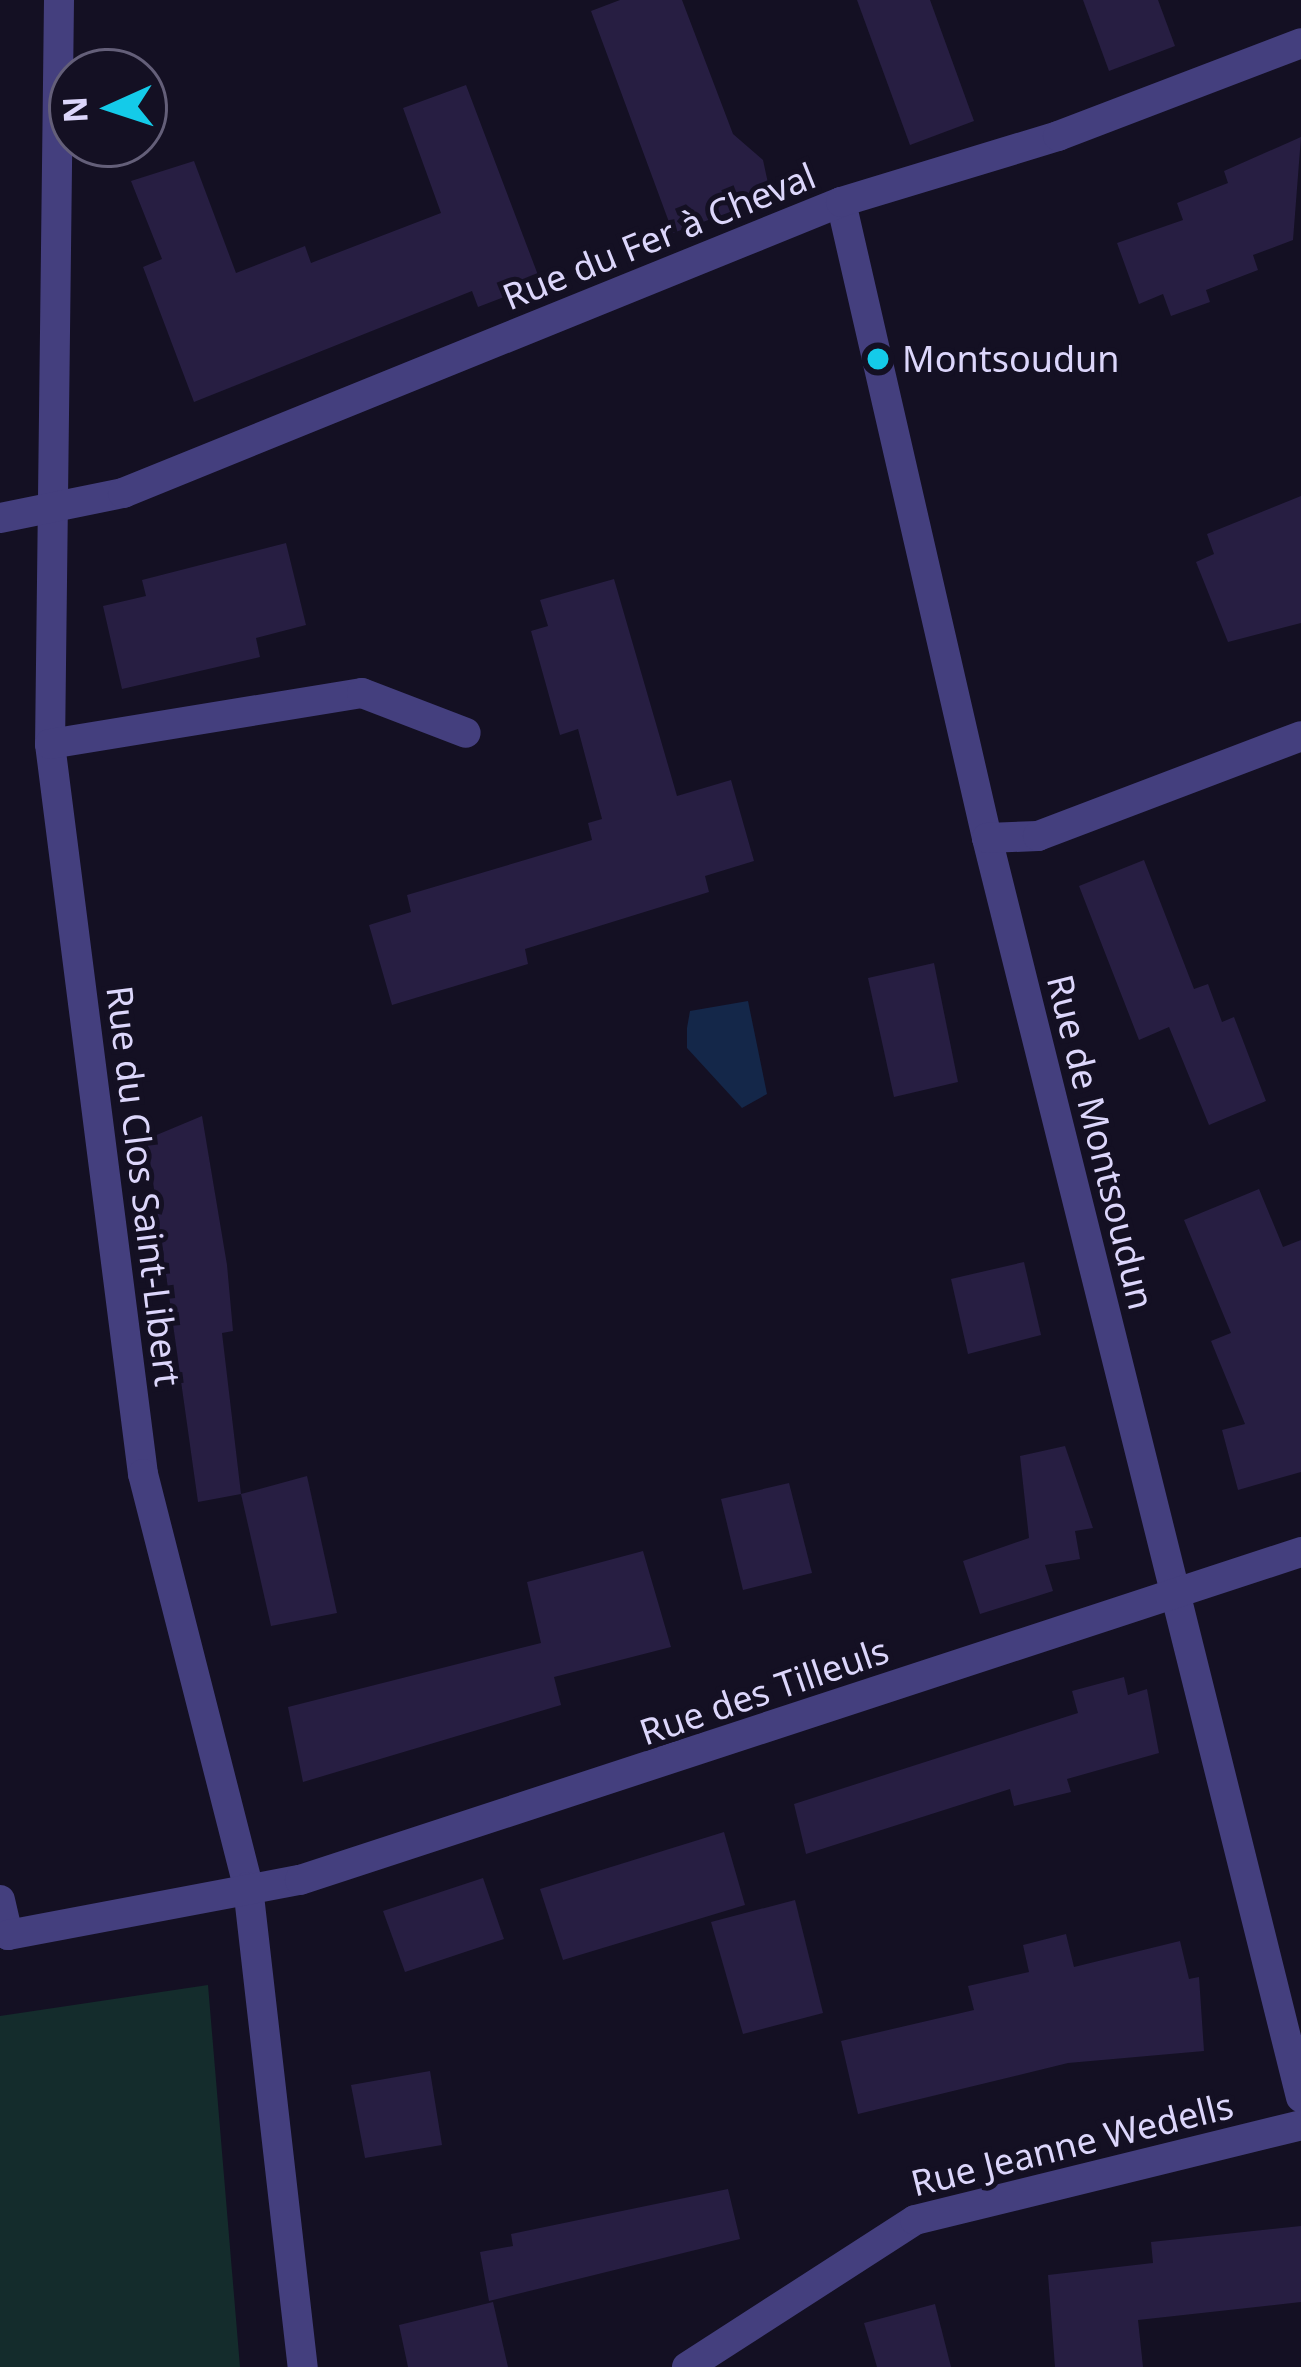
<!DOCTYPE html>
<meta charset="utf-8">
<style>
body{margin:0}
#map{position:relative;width:1301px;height:2367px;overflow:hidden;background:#141023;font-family:"Noto Sans",sans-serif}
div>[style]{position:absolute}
.green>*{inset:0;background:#142c2c}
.water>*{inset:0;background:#142749}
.building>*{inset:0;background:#271e42}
.street>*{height:30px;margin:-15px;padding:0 15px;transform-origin:15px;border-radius:15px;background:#443f7e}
.dots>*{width:33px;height:33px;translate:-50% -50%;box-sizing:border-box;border:6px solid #141023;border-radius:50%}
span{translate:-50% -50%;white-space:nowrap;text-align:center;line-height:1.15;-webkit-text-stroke:10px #141023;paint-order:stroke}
.street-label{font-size:36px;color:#dcd6fb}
.poi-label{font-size:36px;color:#dcd6fb}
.left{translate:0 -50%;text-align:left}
.north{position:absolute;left:48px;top:48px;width:120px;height:120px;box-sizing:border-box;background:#141023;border:3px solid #645f79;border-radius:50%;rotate:267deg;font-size:33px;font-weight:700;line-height:48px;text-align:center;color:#dcd6fb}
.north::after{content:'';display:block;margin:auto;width:42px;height:54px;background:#14cbe9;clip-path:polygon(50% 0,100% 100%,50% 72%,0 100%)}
</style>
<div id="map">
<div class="green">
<div style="clip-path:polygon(208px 1985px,240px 2367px,0 2367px,0 2016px)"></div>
</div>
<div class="water">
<div style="clip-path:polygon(748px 1001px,767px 1094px,742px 1108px,687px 1048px,687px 1028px,690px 1011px)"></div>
</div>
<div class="building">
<div style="clip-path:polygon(620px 0,682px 0,733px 134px,763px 160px,771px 197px,673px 233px,591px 11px)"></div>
<div style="clip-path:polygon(857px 0,930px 0,974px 121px,910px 145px)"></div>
<div style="clip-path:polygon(1083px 0,1158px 0,1175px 46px,1109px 71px)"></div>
<div style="clip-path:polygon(466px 85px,541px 283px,478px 307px,472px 291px,194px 402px,143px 267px,162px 259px,131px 181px,194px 161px,236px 273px,305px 246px,311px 263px,441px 213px,403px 108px)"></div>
<div style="clip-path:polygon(1301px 137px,1293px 240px,1253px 255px,1258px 270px,1206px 290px,1210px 302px,1171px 316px,1163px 294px,1139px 304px,1117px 243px,1183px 220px,1177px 203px,1228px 183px,1224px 171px)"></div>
<div style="clip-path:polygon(1301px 496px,1301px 623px,1228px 642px,1196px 562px,1214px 554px,1207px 534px)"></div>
<div style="clip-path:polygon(286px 543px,306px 625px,256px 638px,260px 657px,122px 689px,103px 606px,146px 596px,142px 580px)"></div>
<div style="clip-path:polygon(614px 579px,677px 796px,731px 780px,754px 861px,705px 876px,709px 892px,525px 949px,528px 964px,392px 1005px,369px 925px,411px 912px,407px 895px,592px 840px,588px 823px,602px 819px,578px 729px,560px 735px,531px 631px,548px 626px,540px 600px)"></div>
<div style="clip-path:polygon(1144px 860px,1194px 989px,1208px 984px,1222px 1022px,1234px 1017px,1266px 1101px,1209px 1125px,1169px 1027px,1139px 1040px,1079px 886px)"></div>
<div style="clip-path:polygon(934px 963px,958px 1082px,894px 1097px,868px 978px)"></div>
<div style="clip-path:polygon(202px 1116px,227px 1265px,233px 1331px,222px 1333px,241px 1494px,198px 1502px,147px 1139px)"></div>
<div style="clip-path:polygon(1259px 1189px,1283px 1247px,1301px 1240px,1301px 1472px,1238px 1490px,1222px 1430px,1245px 1424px,1211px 1341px,1231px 1333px,1184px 1220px)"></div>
<div style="clip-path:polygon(1024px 1262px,1041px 1335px,968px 1354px,951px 1279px)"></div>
<div style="clip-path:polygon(1065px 1446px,1093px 1528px,1075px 1531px,1080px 1559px,1045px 1565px,1053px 1591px,980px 1614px,963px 1561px,1029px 1538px,1020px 1456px)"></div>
<div style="clip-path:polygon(307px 1476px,337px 1613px,271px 1626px,241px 1494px)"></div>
<div style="clip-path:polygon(789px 1483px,812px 1573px,743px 1590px,721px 1499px)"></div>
<div style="clip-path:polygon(643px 1551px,671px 1647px,554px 1677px,561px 1705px,303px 1782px,288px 1707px,541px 1643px,527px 1582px)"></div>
<div style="clip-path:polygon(1124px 1677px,1128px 1695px,1147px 1689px,1159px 1753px,1067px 1779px,1071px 1792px,1014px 1806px,1010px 1789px,806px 1854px,794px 1804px,1078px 1713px,1072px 1691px)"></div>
<div style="clip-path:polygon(724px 1832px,745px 1905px,563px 1960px,540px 1889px)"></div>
<div style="clip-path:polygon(483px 1878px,504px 1939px,405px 1972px,383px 1911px)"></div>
<div style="clip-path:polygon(795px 1900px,823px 2013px,743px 2034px,711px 1922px)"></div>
<div style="clip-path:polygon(1066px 1934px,1074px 1967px,1180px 1941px,1189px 1979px,1199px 1977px,1204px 2051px,1068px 2063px,858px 2114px,841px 2041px,974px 2010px,968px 1986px,1029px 1972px,1023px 1945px)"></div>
<div style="clip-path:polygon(430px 2071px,442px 2145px,365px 2158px,351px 2085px)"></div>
<div style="clip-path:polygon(728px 2189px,740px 2239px,489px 2301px,480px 2252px,513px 2246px,511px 2234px)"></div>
<div style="clip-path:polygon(1301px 2226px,1301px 2302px,1138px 2320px,1143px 2367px,1055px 2367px,1048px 2275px,1153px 2263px,1151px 2242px)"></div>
<div style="clip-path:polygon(493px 2302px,508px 2367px,408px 2367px,399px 2325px)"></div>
<div style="clip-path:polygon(935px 2304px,951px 2367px,877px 2367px,864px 2323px)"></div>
</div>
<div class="street">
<div style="left:59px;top:0;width:744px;rotate:90.69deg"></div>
<div style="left:50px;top:744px;width:736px;rotate:82.74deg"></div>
<div style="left:143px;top:1474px;width:426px;rotate:75.7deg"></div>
<div style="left:248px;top:1887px;width:483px;rotate:83.5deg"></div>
<div style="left:841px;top:202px;width:653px;rotate:77.07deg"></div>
<div style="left:987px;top:838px;width:1298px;rotate:76deg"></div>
<div style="left:0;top:518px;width:126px;rotate:-11.5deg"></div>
<div style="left:123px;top:493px;width:775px;rotate:-22.06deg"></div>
<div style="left:841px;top:202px;width:227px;rotate:-16.9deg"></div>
<div style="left:1058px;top:136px;width:260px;rotate:-20.9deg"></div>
<div style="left:50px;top:744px;width:316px;rotate:-9.3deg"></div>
<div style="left:362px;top:693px;width:111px;rotate:21deg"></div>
<div style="left:987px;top:838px;width:51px;rotate:-2.2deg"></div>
<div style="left:1038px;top:836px;width:281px;rotate:-20.8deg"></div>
<div style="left:0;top:1900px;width:36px;rotate:77deg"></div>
<div style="left:8px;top:1935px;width:297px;rotate:-10.7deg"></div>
<div style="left:300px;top:1880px;width:1053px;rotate:-18.14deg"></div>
<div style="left:687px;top:2367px;width:271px;rotate:-32.8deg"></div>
<div style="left:915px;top:2220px;width:398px;rotate:-13.8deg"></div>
</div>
<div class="dots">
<div style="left:878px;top:359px;background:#14cbe9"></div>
</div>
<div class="street-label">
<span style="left:659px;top:236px;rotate:-22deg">Rue du Fer à Cheval</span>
<span style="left:1101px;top:1142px;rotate:76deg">Rue de Montsoudun</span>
<span style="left:144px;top:1186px;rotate:83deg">Rue du Clos Saint-Libert</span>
<span style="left:764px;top:1691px;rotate:-19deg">Rue des Tilleuls</span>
<span style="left:1072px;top:2144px;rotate:-14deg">Rue Jeanne Wedells</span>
</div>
<div class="poi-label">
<span class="left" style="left:902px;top:359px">Montsoudun</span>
</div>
<div class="north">N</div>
</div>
